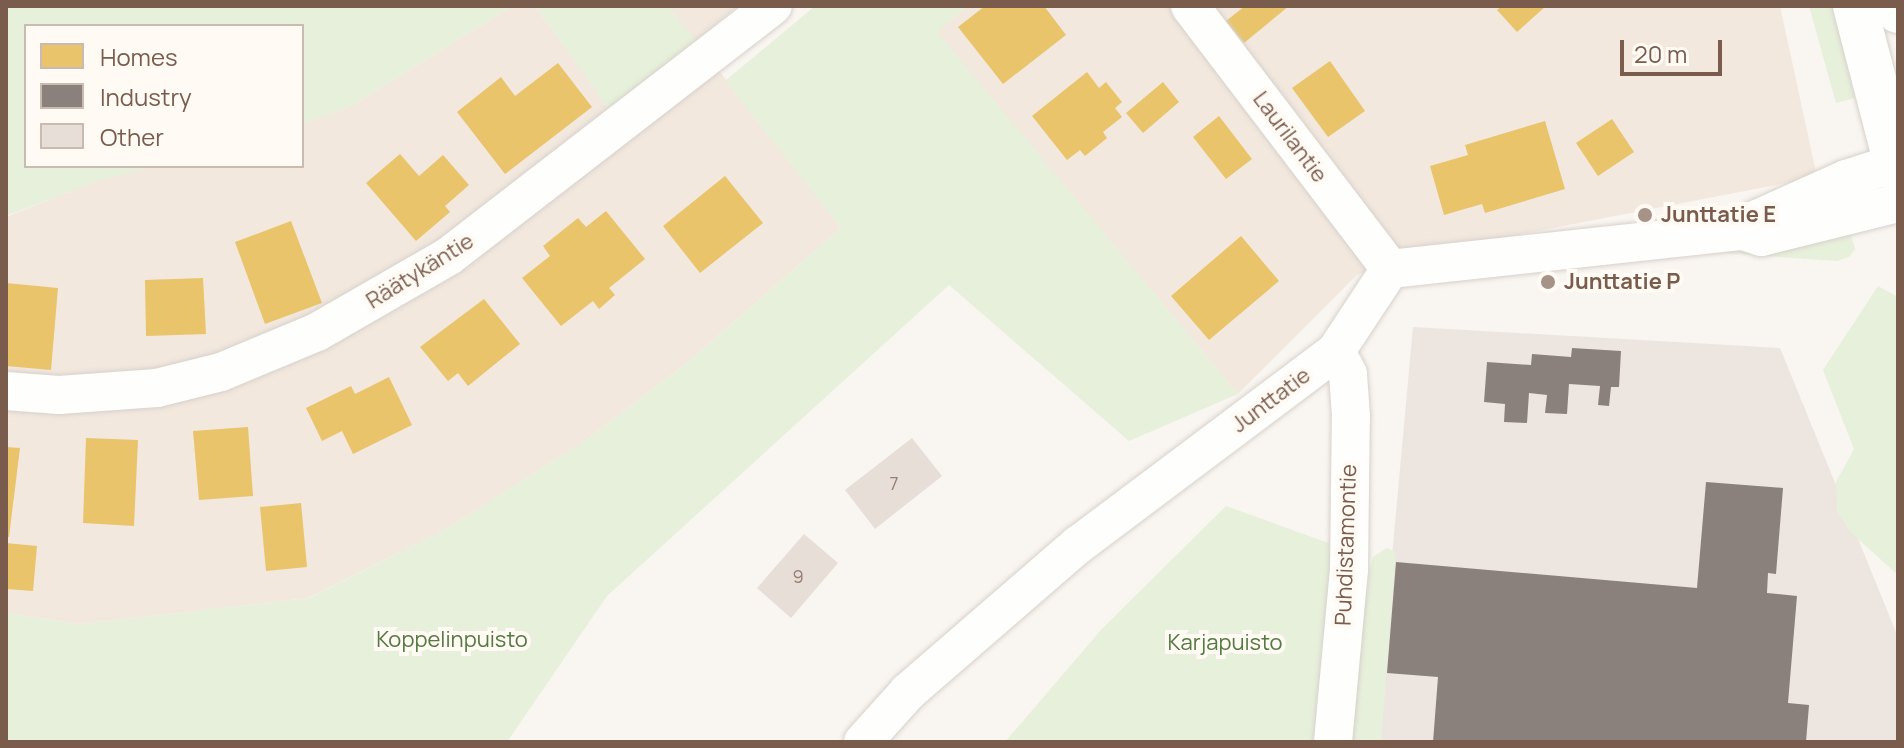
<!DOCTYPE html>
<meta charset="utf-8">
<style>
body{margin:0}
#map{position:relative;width:1904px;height:748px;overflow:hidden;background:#f9f5f0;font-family:Manrope,sans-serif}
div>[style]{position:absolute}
.residential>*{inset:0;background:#f2e8de}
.industrial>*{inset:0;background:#ede5e0}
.green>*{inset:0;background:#e7f0db}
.homes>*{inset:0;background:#e9c46a}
.industry>*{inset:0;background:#8a817c}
.building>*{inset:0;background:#e6ded7}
.roads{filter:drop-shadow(0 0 2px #d7d1cb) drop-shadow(0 0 2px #d7d1cb)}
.minor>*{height:38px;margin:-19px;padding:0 19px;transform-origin:19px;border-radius:19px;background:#fefefd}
.tertiary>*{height:44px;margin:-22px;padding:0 22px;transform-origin:22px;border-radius:22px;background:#fefefd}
.dots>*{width:22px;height:22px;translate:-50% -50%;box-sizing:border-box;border:4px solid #fffaf3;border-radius:50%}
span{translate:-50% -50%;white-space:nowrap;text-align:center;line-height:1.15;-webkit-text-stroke:8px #fffaf3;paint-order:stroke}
.number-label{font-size:18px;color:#977e72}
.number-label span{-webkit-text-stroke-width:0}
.street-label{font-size:22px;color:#7a5c4d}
.poi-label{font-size:22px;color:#7a5c4d;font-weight:700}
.left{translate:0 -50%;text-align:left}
.park-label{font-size:22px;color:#537a41}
.frame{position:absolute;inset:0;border:8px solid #7a5c4d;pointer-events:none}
.legend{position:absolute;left:24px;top:24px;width:280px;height:144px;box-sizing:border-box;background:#fffaf3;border:2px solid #cabbb1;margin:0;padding:10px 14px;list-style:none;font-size:24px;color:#7a5c4d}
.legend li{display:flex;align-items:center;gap:16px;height:40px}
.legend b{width:40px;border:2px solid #cabbb1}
.scale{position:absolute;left:1620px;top:40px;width:102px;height:36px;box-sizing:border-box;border:4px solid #7a5c4d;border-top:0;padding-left:10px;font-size:24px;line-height:28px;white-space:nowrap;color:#7a5c4d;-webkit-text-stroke:6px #fffaf3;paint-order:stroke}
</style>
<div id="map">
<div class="residential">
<div style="clip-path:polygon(512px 6px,535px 6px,611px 111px,696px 41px,667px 6px,738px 6px,696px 41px,841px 228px,687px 363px,582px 443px,443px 531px,308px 598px,79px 624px,6px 613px,6px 217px,101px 179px,158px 166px,302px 166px,302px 124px,353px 105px)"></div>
<div style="clip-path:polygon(968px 6px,1780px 6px,1817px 177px,1412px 255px,1357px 275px,1238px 394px,936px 32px)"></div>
</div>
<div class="industrial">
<div style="clip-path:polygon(1413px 327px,1780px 348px,1898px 637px,1898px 742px,1375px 742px)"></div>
</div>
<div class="green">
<div style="clip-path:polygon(6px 6px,512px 6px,353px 105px,302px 124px,302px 26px,26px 26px,26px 166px,158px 166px,101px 180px,6px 216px)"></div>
<div style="clip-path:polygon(535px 6px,667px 6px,696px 40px,611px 112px)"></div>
<div style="clip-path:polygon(815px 6px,968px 6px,937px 32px,1238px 394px,1129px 441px,949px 285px,607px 596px,507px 742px,6px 742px,6px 613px,79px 624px,309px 598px,443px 531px,582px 443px,687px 363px,841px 228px,725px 81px)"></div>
<div style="clip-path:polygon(1809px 6px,1832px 6px,1855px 98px,1836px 103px)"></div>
<div style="clip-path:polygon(1849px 229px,1855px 249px,1849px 257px,1837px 261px,1722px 253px)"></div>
<div style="clip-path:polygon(1878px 286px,1898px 297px,1898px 575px,1850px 532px,1837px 511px,1836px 482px,1854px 449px,1823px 370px)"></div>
<div style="clip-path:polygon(1226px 506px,1334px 545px,1313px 742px,1005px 742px,1101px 630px)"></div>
<div style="clip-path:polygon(1387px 548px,1396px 552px,1381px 742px,1349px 742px,1369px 572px,1373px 557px)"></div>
</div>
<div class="homes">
<div style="clip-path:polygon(985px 6px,1044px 6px,1066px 35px,1003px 84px,958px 27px)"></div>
<div style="clip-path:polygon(1245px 6px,1289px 6px,1244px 43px,1226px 21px)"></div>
<div style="clip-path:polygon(1502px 6px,1546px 6px,1517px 32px,1497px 10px)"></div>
<div style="clip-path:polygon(1330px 61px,1365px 111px,1328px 137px,1292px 88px)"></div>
<div style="clip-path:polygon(558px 63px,592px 107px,505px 174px,457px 112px,501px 77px,515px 96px)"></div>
<div style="clip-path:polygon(1087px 72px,1099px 88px,1106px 82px,1122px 102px,1115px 108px,1122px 117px,1103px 132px,1107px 138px,1085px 156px,1080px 150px,1067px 160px,1032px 116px)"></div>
<div style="clip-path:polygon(1163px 82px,1179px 102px,1143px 133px,1126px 113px)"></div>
<div style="clip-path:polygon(1219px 116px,1252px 159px,1226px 179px,1193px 137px)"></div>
<div style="clip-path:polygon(1612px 119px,1634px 152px,1598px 176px,1576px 143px)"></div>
<div style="clip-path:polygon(1545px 121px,1565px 189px,1485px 213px,1482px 204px,1444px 215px,1430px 166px,1468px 155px,1465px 145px)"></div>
<div style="clip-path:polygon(400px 154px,419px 176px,443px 155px,469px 185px,445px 206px,450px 212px,416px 241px,366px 183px)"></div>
<div style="clip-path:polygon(725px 176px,763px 223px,700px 273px,663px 226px)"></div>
<div style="clip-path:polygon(606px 211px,645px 259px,609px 288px,615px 295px,599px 309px,593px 301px,561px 326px,522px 278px,550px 256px,543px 246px,578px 218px,586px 227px)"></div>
<div style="clip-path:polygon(291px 221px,322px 303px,265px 324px,235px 242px)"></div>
<div style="clip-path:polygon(1241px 236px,1279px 281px,1209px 340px,1171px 296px)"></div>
<div style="clip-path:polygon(203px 278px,206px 334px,146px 336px,145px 280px)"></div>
<div style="clip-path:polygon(6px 283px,58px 288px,51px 370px,6px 366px)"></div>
<div style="clip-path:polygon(484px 299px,520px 344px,468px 386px,458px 373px,448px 381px,420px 347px)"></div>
<div style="clip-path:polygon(389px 377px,412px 425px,353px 454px,342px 431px,322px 441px,306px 408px,351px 386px,355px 394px)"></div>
<div style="clip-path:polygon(248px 427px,253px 496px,199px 500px,193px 431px)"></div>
<div style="clip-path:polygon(86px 438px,138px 440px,134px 526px,83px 523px)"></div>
<div style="clip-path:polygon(6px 447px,20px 448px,9px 537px,6px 536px)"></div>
<div style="clip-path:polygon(301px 503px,307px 567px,266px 571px,260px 507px)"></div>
<div style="clip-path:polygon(6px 543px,37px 546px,33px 591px,6px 589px)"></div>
</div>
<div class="industry">
<div style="clip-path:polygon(1572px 348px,1621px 351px,1619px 387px,1611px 387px,1609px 406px,1598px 405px,1600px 386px,1569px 384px,1567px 414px,1545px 413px,1547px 395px,1529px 393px,1527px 423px,1504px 422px,1505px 404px,1484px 402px,1487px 362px,1531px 365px,1532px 354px,1571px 357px)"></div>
<div style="clip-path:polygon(1706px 482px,1783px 488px,1776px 574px,1768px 573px,1767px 593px,1797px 596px,1788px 703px,1809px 705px,1806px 742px,1433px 742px,1438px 677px,1387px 673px,1396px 562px,1697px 588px)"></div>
</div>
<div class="building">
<div style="clip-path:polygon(912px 438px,942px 476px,875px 529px,845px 490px)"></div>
<div style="clip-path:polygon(804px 534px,838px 563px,791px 618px,757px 588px)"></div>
</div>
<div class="roads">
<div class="minor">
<div style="left:1190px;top:6px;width:330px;rotate:52.7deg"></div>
<div style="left:1749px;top:233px;width:13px;rotate:18deg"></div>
<div style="left:1761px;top:237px;width:141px;rotate:-13.9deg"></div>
<div style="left:6px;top:391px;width:53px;rotate:4.3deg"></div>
<div style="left:59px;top:395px;width:98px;rotate:-4.1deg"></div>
<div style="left:157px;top:388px;width:66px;rotate:-14deg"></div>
<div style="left:221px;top:372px;width:104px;rotate:-22.6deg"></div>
<div style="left:317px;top:332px;width:152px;rotate:-29.9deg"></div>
<div style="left:449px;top:256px;width:409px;rotate:-37.7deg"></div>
<div style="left:863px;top:742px;width:67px;rotate:-48deg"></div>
<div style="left:908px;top:692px;width:225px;rotate:-40.9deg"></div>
<div style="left:1078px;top:545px;width:323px;rotate:-36.9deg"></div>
<div style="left:1336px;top:351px;width:98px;rotate:-56.6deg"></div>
<div style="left:1390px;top:269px;width:354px;rotate:-6.2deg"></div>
<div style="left:1742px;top:231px;width:19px;rotate:-39deg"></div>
<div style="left:1757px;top:219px;width:98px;rotate:-24.2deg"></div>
<div style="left:1846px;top:179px;width:52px;rotate:-17.7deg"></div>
<div style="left:1333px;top:742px;width:173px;rotate:-84.7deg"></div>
<div style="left:1349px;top:570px;width:154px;rotate:-89.3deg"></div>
<div style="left:1351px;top:416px;width:42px;rotate:-94.1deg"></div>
<div style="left:1348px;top:374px;width:26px;rotate:-118deg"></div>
</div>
<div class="tertiary">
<div style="left:1855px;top:6px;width:171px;rotate:75.5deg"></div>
<div style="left:1897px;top:6px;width:5px;rotate:79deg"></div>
</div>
</div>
<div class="dots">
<div style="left:1645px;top:215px;background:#a69286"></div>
<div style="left:1548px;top:282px;background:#a69286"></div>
</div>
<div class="number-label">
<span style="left:894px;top:483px">7</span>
<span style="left:798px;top:576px">9</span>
</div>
<div class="street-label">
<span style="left:1290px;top:137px;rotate:53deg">Laurilantie</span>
<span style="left:420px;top:271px;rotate:-32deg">Räätykäntie</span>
<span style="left:1271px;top:400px;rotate:-37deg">Junttatie</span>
<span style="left:1346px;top:545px;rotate:-88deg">Puhdistamontie</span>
</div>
<div class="poi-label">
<span class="left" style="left:1661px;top:215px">Junttatie E</span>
<span class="left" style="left:1564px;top:282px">Junttatie P</span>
</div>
<div class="park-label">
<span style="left:452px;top:640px">Koppelinpuisto</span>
<span style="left:1225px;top:643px">Karjapuisto</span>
</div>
<div class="frame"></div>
<ul class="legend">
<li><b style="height:22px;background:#e9c46a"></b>Homes</li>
<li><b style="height:22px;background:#8a817c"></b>Industry</li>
<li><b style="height:22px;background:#e6ded7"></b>Other</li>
</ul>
<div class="scale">20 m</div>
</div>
